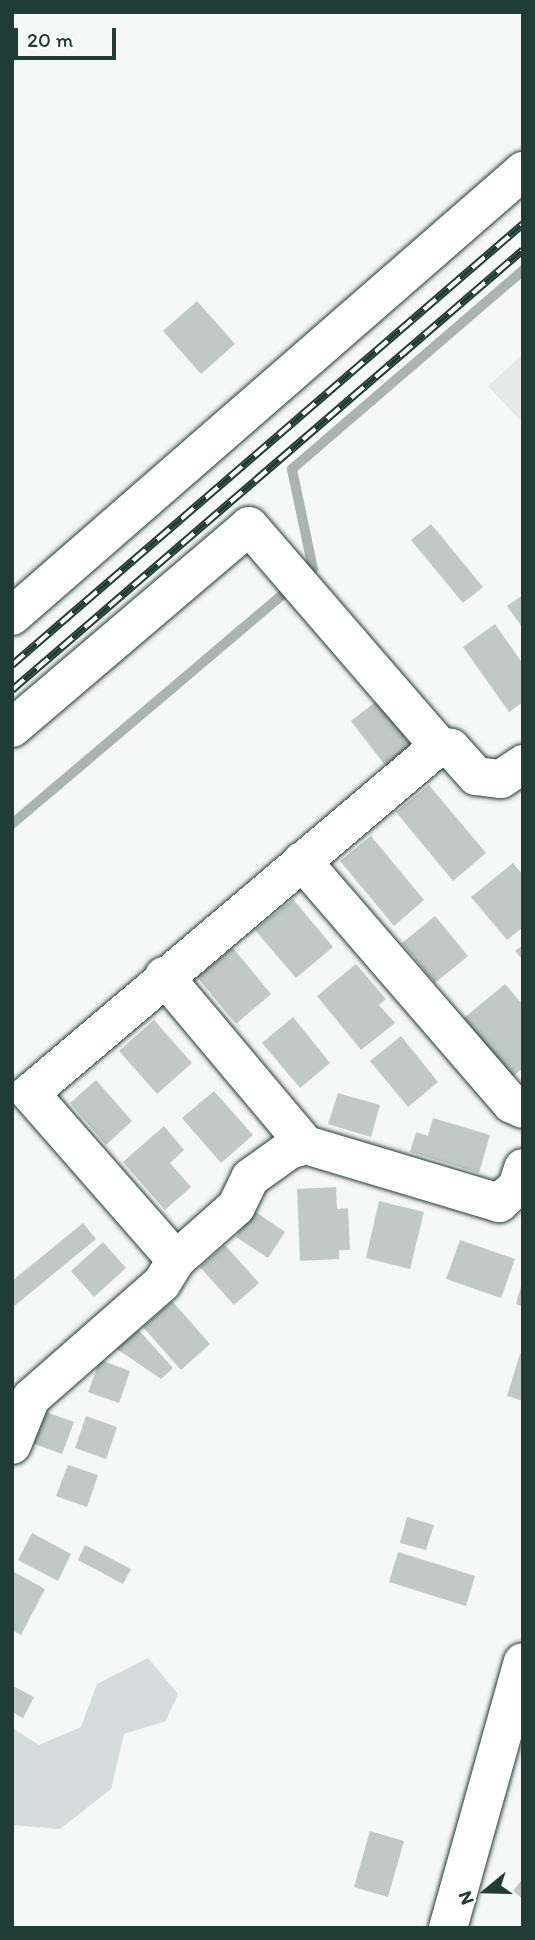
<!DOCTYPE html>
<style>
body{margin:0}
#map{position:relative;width:535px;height:1940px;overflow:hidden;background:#f6f7f7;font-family:Itim,sans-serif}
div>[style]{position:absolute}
.built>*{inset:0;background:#e6e9e8}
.green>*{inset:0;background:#d6dcdb}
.stream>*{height:10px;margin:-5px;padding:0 5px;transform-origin:5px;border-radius:5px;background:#aab5b1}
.building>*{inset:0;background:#c0c9c6}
.roads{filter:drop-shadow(0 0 2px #1f3d34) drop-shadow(0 0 2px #1f3d34)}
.minor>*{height:38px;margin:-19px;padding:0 19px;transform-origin:19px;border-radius:19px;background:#fff}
.rail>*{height:8px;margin-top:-4px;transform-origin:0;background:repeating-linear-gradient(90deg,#fff 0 16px,#1f3d34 0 32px);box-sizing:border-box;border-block:2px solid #1f3d34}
span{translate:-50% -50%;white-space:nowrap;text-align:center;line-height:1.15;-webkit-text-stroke:6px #fff;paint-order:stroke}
.frame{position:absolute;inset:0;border:14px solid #1f3d34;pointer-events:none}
.north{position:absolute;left:451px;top:1856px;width:70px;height:70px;-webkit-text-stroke:5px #fff;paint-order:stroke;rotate:251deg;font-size:19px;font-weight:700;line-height:28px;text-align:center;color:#1f3d34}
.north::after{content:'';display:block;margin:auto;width:24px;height:32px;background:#1f3d34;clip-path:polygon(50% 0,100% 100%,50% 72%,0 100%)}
.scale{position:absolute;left:14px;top:28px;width:102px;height:32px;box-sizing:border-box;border:4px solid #1f3d34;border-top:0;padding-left:9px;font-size:21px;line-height:24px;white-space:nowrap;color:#1f3d34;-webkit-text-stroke:5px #fff;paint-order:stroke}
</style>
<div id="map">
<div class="built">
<div style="clip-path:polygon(523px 354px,523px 423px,488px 386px)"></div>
</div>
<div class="green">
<div style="clip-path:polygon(148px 1658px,178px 1694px,166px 1721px,124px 1734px,111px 1789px,60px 1829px,12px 1825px,12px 1728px,39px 1745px,81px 1727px,97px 1684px)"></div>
</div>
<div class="stream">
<div style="left:12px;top:824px;width:394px;rotate:-40.3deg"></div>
<div style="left:313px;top:569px;width:102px;rotate:-101.9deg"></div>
<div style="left:292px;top:469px;width:305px;rotate:-40.7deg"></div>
</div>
<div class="building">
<div style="clip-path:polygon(197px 301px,235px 344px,201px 374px,163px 331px)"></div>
<div style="clip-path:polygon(431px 524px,483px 587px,463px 603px,411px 540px)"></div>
<div style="clip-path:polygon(523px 595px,523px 628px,507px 606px)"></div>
<div style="clip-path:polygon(495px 624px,523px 664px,523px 702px,509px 712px,463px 647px)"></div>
<div style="clip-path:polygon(378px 700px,415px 747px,388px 769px,351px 721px)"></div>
<div style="clip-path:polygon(429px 785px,486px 853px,453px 881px,396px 812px)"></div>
<div style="clip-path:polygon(371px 836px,424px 900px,394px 926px,340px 861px)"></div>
<div style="clip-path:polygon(513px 863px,523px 875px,523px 927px,507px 940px,471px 897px)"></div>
<div style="clip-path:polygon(293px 899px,333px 947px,296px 978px,255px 930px)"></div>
<div style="clip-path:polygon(435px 916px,468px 956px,435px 983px,402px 943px)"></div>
<div style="clip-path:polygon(523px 945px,523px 960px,515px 951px)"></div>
<div style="clip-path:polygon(233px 948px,271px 994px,236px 1024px,197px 977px)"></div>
<div style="clip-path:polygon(356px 964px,386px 999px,379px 1005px,395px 1023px,361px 1050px,317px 996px)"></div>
<div style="clip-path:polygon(505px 984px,523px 1005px,523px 1068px,512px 1077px,464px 1018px)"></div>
<div style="clip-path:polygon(293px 1017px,330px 1063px,300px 1088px,262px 1043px)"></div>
<div style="clip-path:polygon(154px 1020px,192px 1063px,157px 1094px,119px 1051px)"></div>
<div style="clip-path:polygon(401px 1036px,438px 1082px,408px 1107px,370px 1061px)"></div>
<div style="clip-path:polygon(96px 1080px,132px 1121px,106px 1145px,70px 1103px)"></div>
<div style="clip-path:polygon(214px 1091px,253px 1135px,221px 1163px,182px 1118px)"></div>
<div style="clip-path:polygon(338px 1093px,380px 1105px,371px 1137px,328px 1124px)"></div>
<div style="clip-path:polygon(433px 1118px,490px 1135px,479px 1173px,410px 1152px,416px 1132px,428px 1136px)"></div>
<div style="clip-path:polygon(164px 1126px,184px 1150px,170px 1163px,191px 1187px,165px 1210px,123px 1162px)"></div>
<div style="clip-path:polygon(336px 1187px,337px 1209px,348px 1208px,350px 1250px,339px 1250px,339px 1259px,300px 1261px,297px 1189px)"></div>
<div style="clip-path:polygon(379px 1201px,424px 1212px,410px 1269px,366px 1258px)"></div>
<div style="clip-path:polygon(253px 1210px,285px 1232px,268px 1258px,236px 1237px)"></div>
<div style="clip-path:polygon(83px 1223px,96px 1239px,12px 1308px,12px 1281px)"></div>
<div style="clip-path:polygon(460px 1240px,515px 1259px,501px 1298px,446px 1279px)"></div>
<div style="clip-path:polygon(103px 1242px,126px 1268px,94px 1297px,71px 1271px)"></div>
<div style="clip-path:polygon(225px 1245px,259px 1283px,234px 1305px,200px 1267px)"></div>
<div style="clip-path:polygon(522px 1283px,523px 1283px,523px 1307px,516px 1304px)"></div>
<div style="clip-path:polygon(172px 1301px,210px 1344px,181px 1370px,143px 1327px)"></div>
<div style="clip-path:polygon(136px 1327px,173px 1368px,161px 1379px,114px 1347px)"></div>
<div style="clip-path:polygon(520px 1354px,523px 1355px,523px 1401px,507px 1396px)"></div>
<div style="clip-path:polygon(100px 1360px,130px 1371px,119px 1403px,88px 1392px)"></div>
<div style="clip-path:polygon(43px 1411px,74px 1422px,62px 1454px,32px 1443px)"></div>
<div style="clip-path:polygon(86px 1416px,117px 1427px,106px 1459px,75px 1448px)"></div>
<div style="clip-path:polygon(68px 1465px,98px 1475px,87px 1507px,56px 1496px)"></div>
<div style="clip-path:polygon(407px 1517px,434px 1525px,426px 1550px,400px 1543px)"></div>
<div style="clip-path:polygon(32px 1533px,71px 1554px,58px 1581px,18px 1560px)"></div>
<div style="clip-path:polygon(85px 1545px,131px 1569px,123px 1584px,78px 1560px)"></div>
<div style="clip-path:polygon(398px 1552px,475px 1576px,466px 1606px,389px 1582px)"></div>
<div style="clip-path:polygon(12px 1571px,45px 1589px,21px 1635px,12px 1630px)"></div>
<div style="clip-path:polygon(13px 1686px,34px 1697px,23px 1718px,12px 1712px)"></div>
<div style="clip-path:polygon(370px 1831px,404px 1841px,388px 1897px,354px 1887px)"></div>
<div style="clip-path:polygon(523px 1878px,523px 1899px,513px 1891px)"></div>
</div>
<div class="roads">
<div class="minor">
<div style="left:12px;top:616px;width:678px;rotate:-41.05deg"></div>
<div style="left:12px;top:728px;width:311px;rotate:-40.4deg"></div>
<div style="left:249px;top:526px;width:291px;rotate:49.2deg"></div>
<div style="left:439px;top:746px;width:12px;rotate:9deg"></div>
<div style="left:451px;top:748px;width:38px;rotate:48deg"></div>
<div style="left:476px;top:776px;width:25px;rotate:7deg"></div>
<div style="left:501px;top:779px;width:27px;rotate:-34deg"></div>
<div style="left:302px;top:861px;width:321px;rotate:49.2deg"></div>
<div style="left:512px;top:1104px;width:12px;rotate:24deg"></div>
<div style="left:164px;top:976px;width:221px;rotate:50deg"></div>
<div style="left:176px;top:1260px;width:222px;rotate:-131.2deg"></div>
<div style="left:30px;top:1093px;width:536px;rotate:-40.31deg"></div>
<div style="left:12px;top:1445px;width:51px;rotate:-68deg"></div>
<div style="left:31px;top:1398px;width:174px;rotate:-41.3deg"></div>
<div style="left:162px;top:1283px;width:27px;rotate:-59deg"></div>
<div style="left:176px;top:1260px;width:80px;rotate:-41.5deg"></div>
<div style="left:236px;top:1207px;width:32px;rotate:-64deg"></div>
<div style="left:250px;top:1178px;width:48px;rotate:-35.7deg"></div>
<div style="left:289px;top:1150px;width:18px;rotate:-16deg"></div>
<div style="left:306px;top:1145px;width:202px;rotate:16.7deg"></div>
<div style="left:499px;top:1203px;width:24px;rotate:-42deg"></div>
<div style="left:517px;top:1187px;width:20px;rotate:-72deg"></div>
<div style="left:448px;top:1928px;width:276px;rotate:-74.3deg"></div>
</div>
</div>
<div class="rail">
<div style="left:12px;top:665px;width:675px;rotate:-40.79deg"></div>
<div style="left:12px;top:690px;width:674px;rotate:-40.73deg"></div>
</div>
<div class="frame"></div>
<div class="north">N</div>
<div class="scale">20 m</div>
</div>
